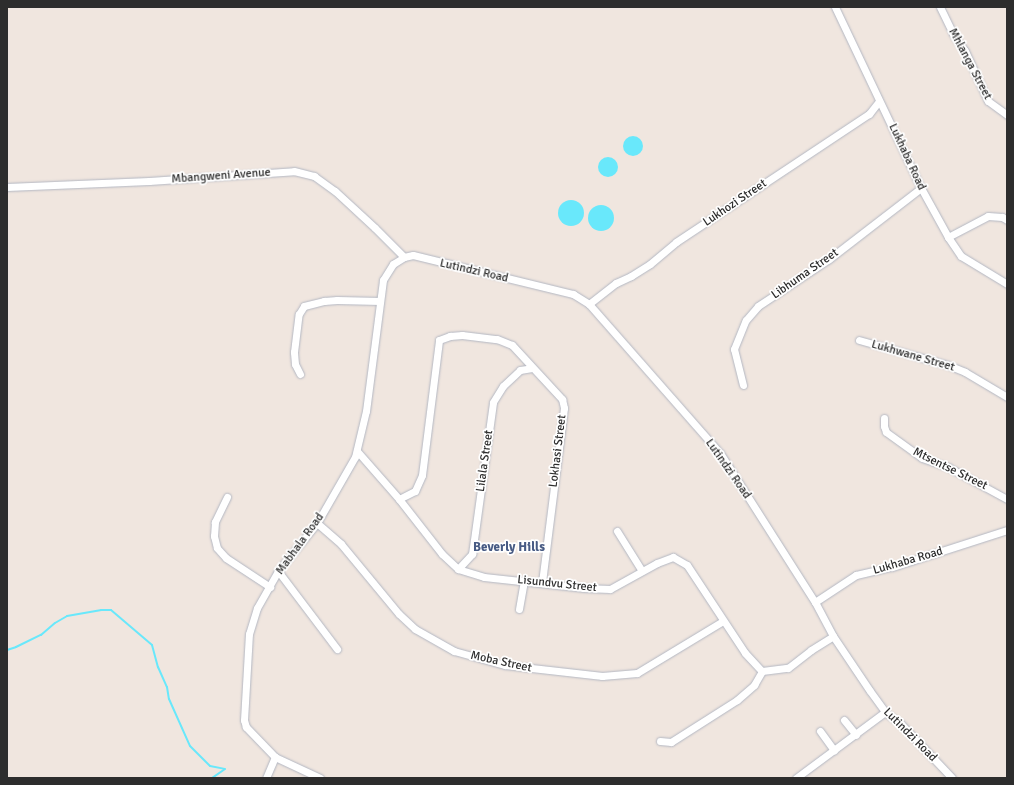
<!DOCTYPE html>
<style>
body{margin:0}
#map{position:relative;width:1014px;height:785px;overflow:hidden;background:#f0e6df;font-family:Signika,sans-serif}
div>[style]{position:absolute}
.water>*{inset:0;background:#69e8fb}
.round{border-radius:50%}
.stream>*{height:2px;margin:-1px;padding:0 1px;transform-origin:1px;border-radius:1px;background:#69e8fb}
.roads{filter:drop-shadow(0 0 1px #b3b7c2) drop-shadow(0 0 1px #b3b7c2)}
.minor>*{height:7px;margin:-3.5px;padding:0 3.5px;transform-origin:3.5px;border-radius:3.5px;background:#fff}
span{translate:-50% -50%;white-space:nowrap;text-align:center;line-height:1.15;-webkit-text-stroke:3.5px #fff;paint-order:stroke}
.street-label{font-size:12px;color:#2d2d2d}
.neighbourhood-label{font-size:13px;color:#485b84;font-weight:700}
.frame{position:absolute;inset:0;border:8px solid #2d2d2d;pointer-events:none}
</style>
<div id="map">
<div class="water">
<div class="round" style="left:623px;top:136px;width:20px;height:20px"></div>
<div class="round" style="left:598px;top:157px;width:20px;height:20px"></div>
<div class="round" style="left:558px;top:200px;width:26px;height:26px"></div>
<div class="round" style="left:588px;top:205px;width:26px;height:26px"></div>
</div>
<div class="stream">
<div style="left:7px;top:650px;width:9px;rotate:-18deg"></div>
<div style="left:16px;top:647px;width:28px;rotate:-26deg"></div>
<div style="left:41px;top:635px;width:18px;rotate:-41deg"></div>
<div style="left:55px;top:623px;width:14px;rotate:-30deg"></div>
<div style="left:67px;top:616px;width:35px;rotate:-10deg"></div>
<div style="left:101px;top:610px;width:10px"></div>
<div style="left:111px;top:610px;width:54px;rotate:40.5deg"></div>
<div style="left:152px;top:645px;width:23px;rotate:75deg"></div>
<div style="left:158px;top:667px;width:22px;rotate:66deg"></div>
<div style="left:167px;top:687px;width:12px;rotate:81deg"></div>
<div style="left:169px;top:699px;width:51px;rotate:65.9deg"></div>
<div style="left:190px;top:746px;width:28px;rotate:45deg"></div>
<div style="left:210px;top:766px;width:15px;rotate:11deg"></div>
<div style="left:225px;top:769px;width:16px;rotate:145deg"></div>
</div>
<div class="roads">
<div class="minor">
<div style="left:835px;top:7px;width:200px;rotate:64.6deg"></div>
<div style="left:921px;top:188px;width:56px;rotate:61.1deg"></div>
<div style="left:948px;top:237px;width:23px;rotate:56deg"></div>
<div style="left:961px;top:256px;width:54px;rotate:31.3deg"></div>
<div style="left:940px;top:7px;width:30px;rotate:64deg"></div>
<div style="left:953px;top:34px;width:21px;rotate:55deg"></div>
<div style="left:965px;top:51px;width:55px;rotate:65.3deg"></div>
<div style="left:988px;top:101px;width:24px;rotate:36deg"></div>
<div style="left:7px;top:187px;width:142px;rotate:-2.4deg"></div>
<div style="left:149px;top:181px;width:145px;rotate:-3.9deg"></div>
<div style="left:294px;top:171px;width:21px;rotate:14deg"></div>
<div style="left:314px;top:176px;width:26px;rotate:36deg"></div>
<div style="left:335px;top:191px;width:54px;rotate:42.8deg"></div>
<div style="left:375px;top:228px;width:41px;rotate:45deg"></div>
<div style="left:948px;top:237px;width:45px;rotate:-27.7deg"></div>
<div style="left:988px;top:216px;width:14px;rotate:4deg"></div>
<div style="left:1002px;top:217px;width:6px;rotate:31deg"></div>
<div style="left:589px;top:304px;width:34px;rotate:-38deg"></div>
<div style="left:616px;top:283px;width:17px;rotate:-25deg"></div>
<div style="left:631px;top:276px;width:22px;rotate:-32deg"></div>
<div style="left:650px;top:264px;width:34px;rotate:-40deg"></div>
<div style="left:676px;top:242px;width:232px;rotate:-33.6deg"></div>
<div style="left:869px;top:114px;width:16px;rotate:-52deg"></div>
<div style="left:859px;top:340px;width:92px;rotate:15.7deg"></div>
<div style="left:948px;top:365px;width:18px;rotate:22deg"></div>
<div style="left:965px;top:372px;width:49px;rotate:30.8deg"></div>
<div style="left:300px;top:374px;width:11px;rotate:-117deg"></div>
<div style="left:295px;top:364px;width:12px;rotate:-95deg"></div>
<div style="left:294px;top:352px;width:38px;rotate:-83deg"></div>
<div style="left:299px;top:314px;width:9px;rotate:-58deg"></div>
<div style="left:304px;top:306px;width:21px;rotate:-14deg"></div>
<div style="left:324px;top:301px;width:13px;rotate:-4deg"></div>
<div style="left:337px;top:300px;width:43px;rotate:1.3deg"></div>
<div style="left:743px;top:385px;width:37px;rotate:-104deg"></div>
<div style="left:734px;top:349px;width:31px;rotate:-68deg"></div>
<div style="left:746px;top:320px;width:18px;rotate:-49deg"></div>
<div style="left:758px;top:306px;width:85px;rotate:-33.5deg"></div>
<div style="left:829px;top:259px;width:116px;rotate:-37.7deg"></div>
<div style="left:884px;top:418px;width:8px;rotate:90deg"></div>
<div style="left:884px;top:426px;width:6px;rotate:72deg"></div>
<div style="left:886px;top:432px;width:44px;rotate:35.8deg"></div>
<div style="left:922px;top:458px;width:28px;rotate:19deg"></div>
<div style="left:948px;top:467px;width:67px;rotate:28.5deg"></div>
<div style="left:357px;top:451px;width:64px;rotate:48.8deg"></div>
<div style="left:399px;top:499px;width:70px;rotate:52deg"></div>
<div style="left:442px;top:554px;width:22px;rotate:43deg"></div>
<div style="left:458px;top:569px;width:27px;rotate:17deg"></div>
<div style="left:484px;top:577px;width:101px;rotate:6.3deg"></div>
<div style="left:584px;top:588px;width:26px;rotate:2deg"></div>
<div style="left:610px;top:589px;width:54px;rotate:-29deg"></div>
<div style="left:657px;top:563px;width:17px;rotate:-21deg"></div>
<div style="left:673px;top:557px;width:16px;rotate:30deg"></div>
<div style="left:687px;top:565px;width:105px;rotate:56.6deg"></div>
<div style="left:745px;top:653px;width:25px;rotate:47deg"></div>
<div style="left:762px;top:671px;width:26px;rotate:-7deg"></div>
<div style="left:788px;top:668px;width:29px;rotate:-38deg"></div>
<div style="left:811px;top:650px;width:26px;rotate:-32deg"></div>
<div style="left:227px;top:497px;width:28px;rotate:116deg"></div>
<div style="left:215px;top:522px;width:14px;rotate:94deg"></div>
<div style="left:214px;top:536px;width:12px;rotate:76deg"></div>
<div style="left:217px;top:548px;width:13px;rotate:48deg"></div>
<div style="left:226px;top:558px;width:53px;rotate:33.4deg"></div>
<div style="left:399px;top:499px;width:18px;rotate:-27deg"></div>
<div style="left:415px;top:491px;width:17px;rotate:-66deg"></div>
<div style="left:422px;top:475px;width:136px;rotate:-82.8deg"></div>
<div style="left:439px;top:340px;width:12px;rotate:-20deg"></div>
<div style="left:450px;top:336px;width:12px;rotate:-5deg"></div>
<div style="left:462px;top:335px;width:35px;rotate:7deg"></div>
<div style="left:497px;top:339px;width:16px;rotate:22deg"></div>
<div style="left:512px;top:345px;width:74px;rotate:47.2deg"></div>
<div style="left:562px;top:399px;width:9px;rotate:77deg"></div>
<div style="left:564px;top:408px;width:176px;rotate:97.2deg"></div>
<div style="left:317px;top:523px;width:32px;rotate:41deg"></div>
<div style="left:341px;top:544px;width:91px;rotate:50.4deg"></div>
<div style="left:399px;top:614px;width:22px;rotate:43deg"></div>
<div style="left:415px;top:629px;width:45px;rotate:29.4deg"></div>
<div style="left:454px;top:651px;width:53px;rotate:15.4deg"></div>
<div style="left:505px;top:665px;width:98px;rotate:6.5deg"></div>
<div style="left:602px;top:676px;width:35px;rotate:-5deg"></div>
<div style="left:637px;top:673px;width:100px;rotate:-31.2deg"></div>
<div style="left:617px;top:531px;width:47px;rotate:58deg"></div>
<div style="left:458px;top:569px;width:21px;rotate:-47deg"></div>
<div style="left:472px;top:554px;width:153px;rotate:-82.1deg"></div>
<div style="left:493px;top:402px;width:19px;rotate:-58deg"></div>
<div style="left:503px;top:386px;width:23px;rotate:-43deg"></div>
<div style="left:520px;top:370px;width:12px;rotate:-9deg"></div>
<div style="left:278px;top:571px;width:98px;rotate:52.9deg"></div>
<div style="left:815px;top:602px;width:49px;rotate:-33.4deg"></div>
<div style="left:856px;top:575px;width:37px;rotate:-13deg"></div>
<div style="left:892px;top:567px;width:121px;rotate:-17.8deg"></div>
<div style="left:519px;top:609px;width:28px;rotate:-80deg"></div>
<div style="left:844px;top:720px;width:19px;rotate:51deg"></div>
<div style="left:820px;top:731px;width:24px;rotate:54deg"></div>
<div style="left:660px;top:741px;width:11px;rotate:5deg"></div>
<div style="left:671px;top:742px;width:78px;rotate:-32.5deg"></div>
<div style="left:737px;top:700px;width:23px;rotate:-41deg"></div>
<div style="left:754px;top:685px;width:16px;rotate:-60deg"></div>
<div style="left:266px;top:778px;width:23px;rotate:-67deg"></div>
<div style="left:320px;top:778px;width:50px;rotate:-155deg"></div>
<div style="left:275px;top:757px;width:42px;rotate:-134deg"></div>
<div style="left:246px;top:727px;width:7px;rotate:-106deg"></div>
<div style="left:244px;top:720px;width:86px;rotate:-86.7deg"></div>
<div style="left:249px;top:634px;width:27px;rotate:-73deg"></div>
<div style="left:257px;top:608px;width:43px;rotate:-60.4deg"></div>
<div style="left:278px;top:571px;width:62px;rotate:-50.9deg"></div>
<div style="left:317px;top:523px;width:76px;rotate:-60.1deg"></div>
<div style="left:355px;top:457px;width:47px;rotate:-76.6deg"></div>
<div style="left:366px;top:411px;width:132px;rotate:-82.6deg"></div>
<div style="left:383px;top:280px;width:19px;rotate:-58deg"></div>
<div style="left:393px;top:264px;width:13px;rotate:-32deg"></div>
<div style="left:404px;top:257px;width:9px;rotate:-13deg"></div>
<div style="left:413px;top:255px;width:165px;rotate:13.7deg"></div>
<div style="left:573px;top:294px;width:19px;rotate:32deg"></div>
<div style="left:589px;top:304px;width:198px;rotate:48.7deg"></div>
<div style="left:720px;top:453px;width:177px;rotate:57.5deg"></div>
<div style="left:815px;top:602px;width:38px;rotate:62deg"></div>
<div style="left:833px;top:636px;width:66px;rotate:56.1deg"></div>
<div style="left:870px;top:691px;width:26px;rotate:54deg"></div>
<div style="left:885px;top:712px;width:20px;rotate:37deg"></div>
<div style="left:901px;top:724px;width:74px;rotate:46.6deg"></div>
<div style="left:796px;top:778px;width:111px;rotate:-36.6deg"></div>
</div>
</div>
<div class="street-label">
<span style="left:970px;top:64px;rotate:62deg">Mhlanga Street</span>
<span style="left:907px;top:157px;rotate:65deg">Lukhaba Road</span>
<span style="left:221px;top:176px;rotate:-4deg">Mbangweni Avenue</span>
<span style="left:735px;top:203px;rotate:-34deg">Lukhozi Street</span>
<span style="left:474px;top:271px;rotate:13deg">Lutindzi Road</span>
<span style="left:805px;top:274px;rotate:-35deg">Libhuma Street</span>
<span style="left:913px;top:356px;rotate:16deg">Lukhwane Street</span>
<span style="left:558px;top:451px;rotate:-83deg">Lokhasi Street</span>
<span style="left:485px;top:461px;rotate:-82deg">Lilala Street</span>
<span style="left:728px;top:469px;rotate:55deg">Lutindzi Road</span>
<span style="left:950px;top:469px;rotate:26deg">Mtsentse Street</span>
<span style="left:300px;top:544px;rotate:-54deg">Mabhala Road</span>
<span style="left:908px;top:561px;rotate:-16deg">Lukhaba Road</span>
<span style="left:557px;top:584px;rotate:6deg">Lisundvu Street</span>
<span style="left:501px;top:662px;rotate:12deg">Moba Street</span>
<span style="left:910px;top:735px;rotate:45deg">Lutindzi Road</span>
</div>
<div class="neighbourhood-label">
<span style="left:509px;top:547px">Beverly Hills</span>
</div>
<div class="frame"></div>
</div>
